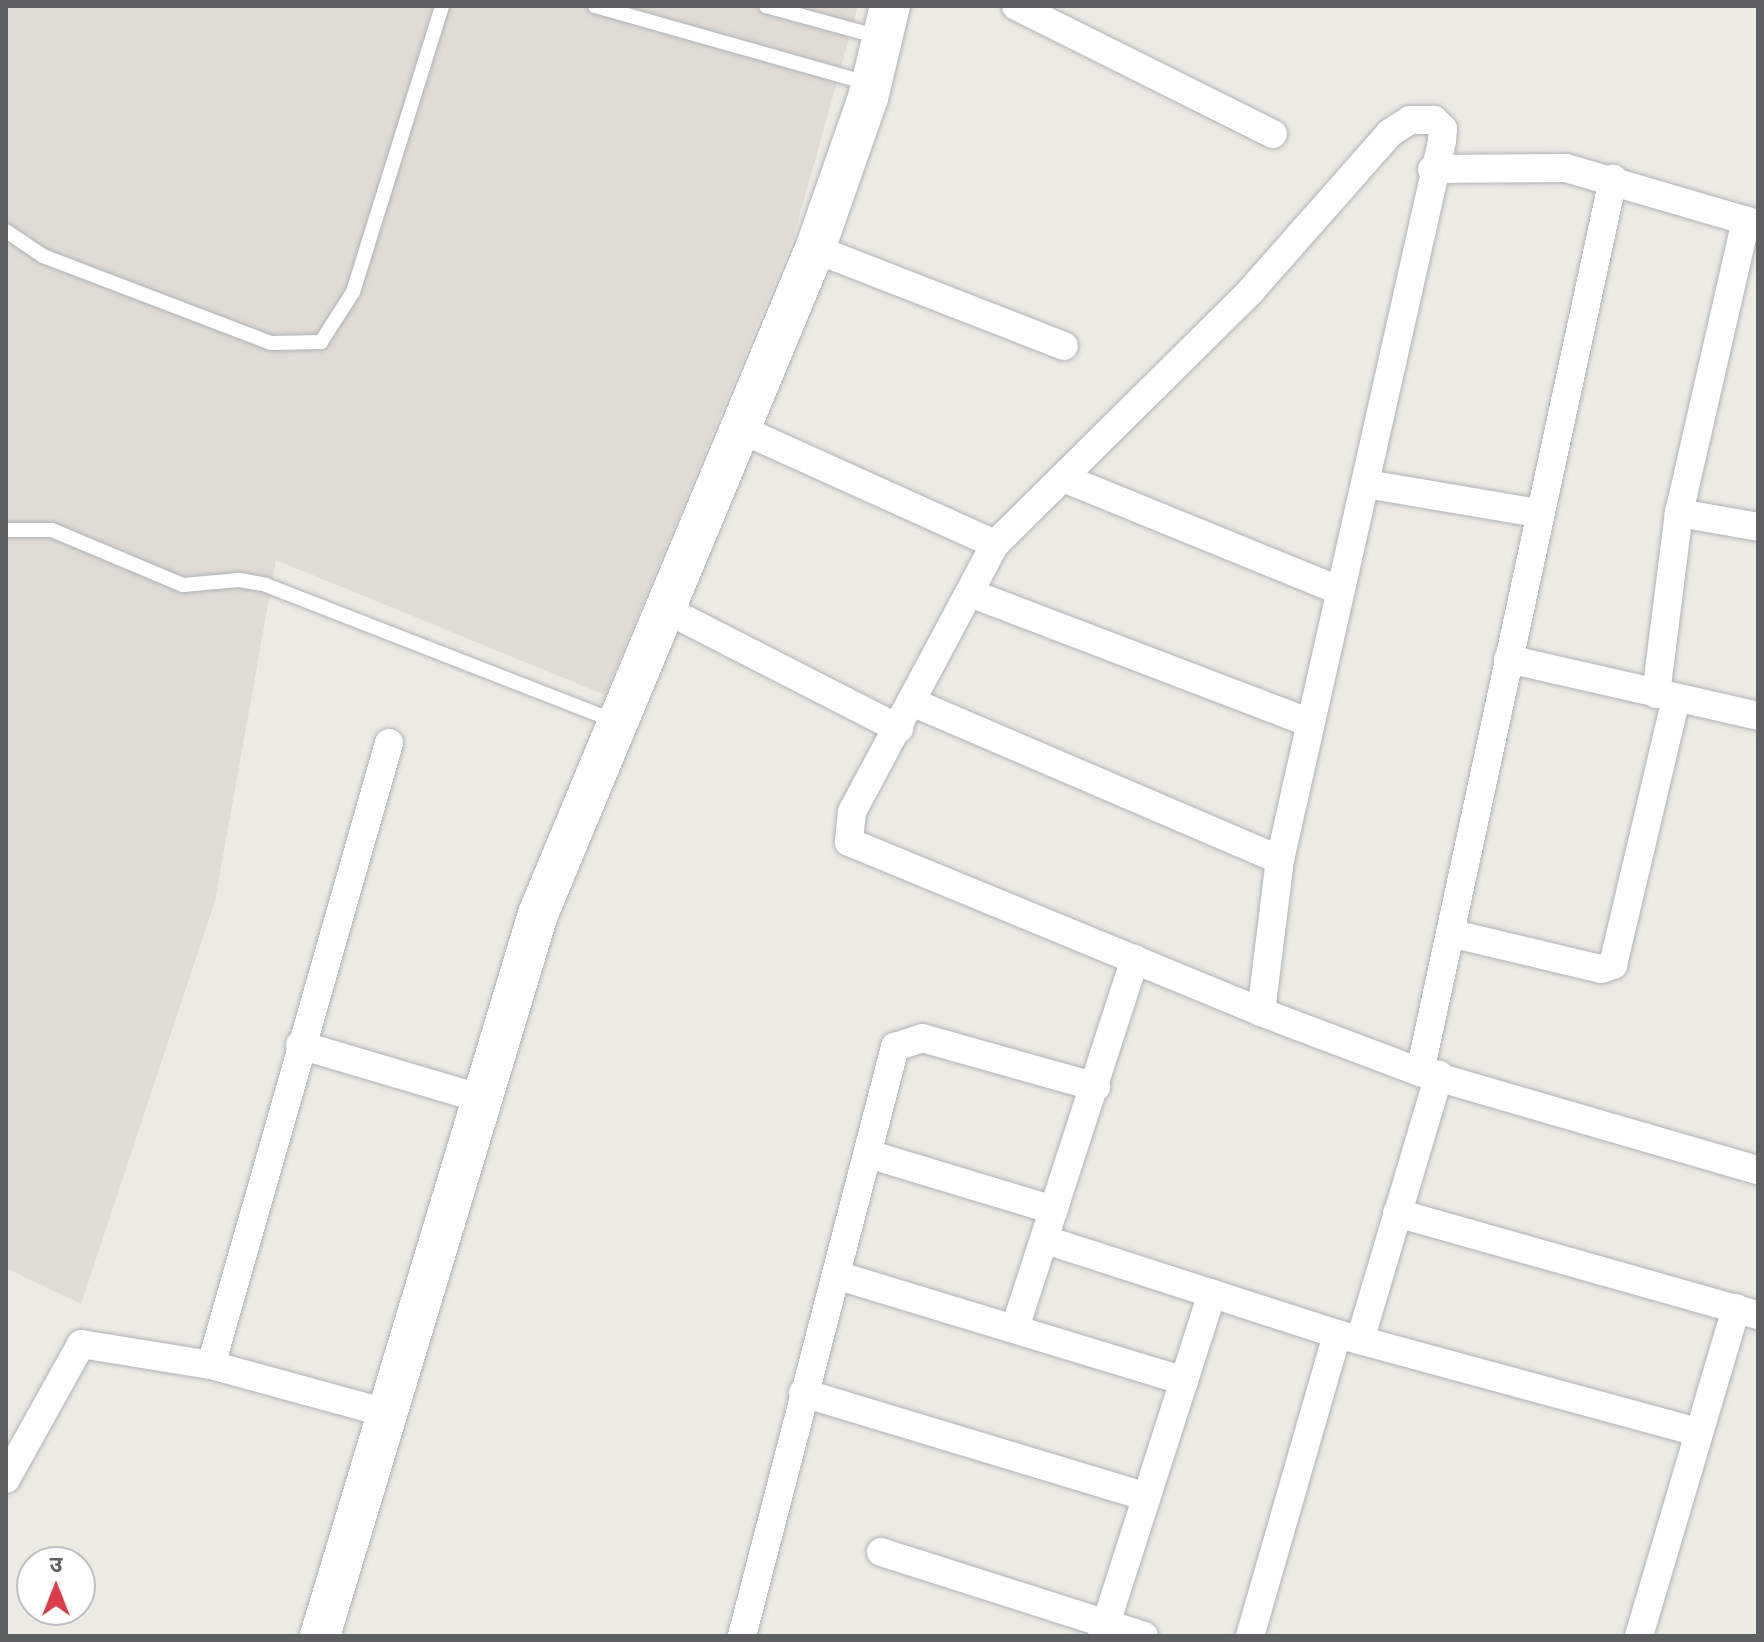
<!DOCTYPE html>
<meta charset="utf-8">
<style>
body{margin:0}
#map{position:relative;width:1764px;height:1642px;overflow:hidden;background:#edeae4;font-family:"Asap Condensed","Noto Sans Devanagari",sans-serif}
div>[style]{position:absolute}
.education>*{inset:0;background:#e0dbd5}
.roads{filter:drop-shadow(0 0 2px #afb2b5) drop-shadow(0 0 2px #afb2b5)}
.lane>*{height:14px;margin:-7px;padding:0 7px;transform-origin:7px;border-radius:7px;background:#fff}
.street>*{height:28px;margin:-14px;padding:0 14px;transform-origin:14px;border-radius:14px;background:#fff}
.secondary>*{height:40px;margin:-20px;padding:0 20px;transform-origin:20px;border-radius:20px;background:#fff}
span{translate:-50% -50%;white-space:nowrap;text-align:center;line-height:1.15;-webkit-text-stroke:6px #fff;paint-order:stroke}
.frame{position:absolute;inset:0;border:8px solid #5c6063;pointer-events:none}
.north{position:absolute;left:16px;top:1546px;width:80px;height:80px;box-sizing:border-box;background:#fff;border:2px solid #bebfc1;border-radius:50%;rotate:0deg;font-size:22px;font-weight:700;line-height:32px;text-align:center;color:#5c6063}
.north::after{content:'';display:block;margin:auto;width:28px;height:36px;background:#dc3c4a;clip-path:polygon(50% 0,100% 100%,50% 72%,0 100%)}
</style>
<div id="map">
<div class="education">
<div style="clip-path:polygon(6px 6px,858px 6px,794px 236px,605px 695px,276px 560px,215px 901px,81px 1304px,6px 1268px)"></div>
</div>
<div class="roads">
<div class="lane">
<div style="left:595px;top:6px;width:284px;rotate:15.8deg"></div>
<div style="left:766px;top:6px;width:120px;rotate:15.4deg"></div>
<div style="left:6px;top:231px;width:45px;rotate:34deg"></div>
<div style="left:43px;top:256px;width:244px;rotate:20.9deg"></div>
<div style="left:271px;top:343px;width:50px;rotate:-1.1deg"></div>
<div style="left:321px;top:342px;width:59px;rotate:-57.4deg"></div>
<div style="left:353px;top:292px;width:300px;rotate:-72.7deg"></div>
<div style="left:6px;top:530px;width:46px"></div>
<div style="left:52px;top:530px;width:142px;rotate:22.8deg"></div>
<div style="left:183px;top:585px;width:56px;rotate:-5.1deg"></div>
<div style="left:239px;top:580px;width:27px;rotate:10deg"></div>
<div style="left:266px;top:585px;width:377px;rotate:21.3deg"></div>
</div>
<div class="street">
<div style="left:1016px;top:6px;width:287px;rotate:26.5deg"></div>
<div style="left:1432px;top:169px;width:134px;rotate:-0.4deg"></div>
<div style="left:1566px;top:168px;width:200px;rotate:16.3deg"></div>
<div style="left:815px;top:249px;width:267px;rotate:21.3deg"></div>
<div style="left:740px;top:429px;width:280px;rotate:24.3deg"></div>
<div style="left:1066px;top:479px;width:294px;rotate:22.2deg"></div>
<div style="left:1366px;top:484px;width:174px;rotate:9.6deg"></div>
<div style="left:1679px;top:513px;width:80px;rotate:10deg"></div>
<div style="left:970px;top:593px;width:364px;rotate:20.9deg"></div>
<div style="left:665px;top:609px;width:263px;rotate:27.1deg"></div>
<div style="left:1508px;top:659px;width:256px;rotate:12.8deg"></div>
<div style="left:1656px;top:694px;width:182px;rotate:-82.8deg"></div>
<div style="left:1679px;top:513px;width:300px;rotate:-77.1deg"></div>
<div style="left:914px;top:703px;width:398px;rotate:23.2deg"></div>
<div style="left:1454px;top:934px;width:151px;rotate:13.4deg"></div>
<div style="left:1601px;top:969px;width:13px;rotate:-18deg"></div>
<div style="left:1613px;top:965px;width:274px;rotate:-76.7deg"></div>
<div style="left:1261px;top:1012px;width:153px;rotate:-82.9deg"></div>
<div style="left:1280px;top:860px;width:737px;rotate:-77.3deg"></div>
<div style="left:1442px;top:141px;width:12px;rotate:-85deg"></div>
<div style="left:1443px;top:129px;width:13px;rotate:-135deg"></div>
<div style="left:1434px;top:120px;width:24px;rotate:180deg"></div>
<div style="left:1410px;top:120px;width:24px;rotate:147deg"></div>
<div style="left:1390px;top:133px;width:212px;rotate:131.4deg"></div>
<div style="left:1250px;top:292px;width:359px;rotate:135.3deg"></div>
<div style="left:995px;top:544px;width:304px;rotate:118.1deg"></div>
<div style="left:852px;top:812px;width:30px;rotate:96deg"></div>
<div style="left:849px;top:842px;width:446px;rotate:22.4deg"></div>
<div style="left:1261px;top:1012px;width:170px;rotate:20.7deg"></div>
<div style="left:1420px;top:1072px;width:352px;rotate:16.2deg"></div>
<div style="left:300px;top:1045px;width:190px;rotate:16.5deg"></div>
<div style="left:1420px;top:1072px;width:914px;rotate:-77.8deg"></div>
<div style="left:868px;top:1154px;width:194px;rotate:16.8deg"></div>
<div style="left:1397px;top:1213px;width:375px;rotate:15.8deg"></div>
<div style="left:1046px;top:1240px;width:306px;rotate:17.9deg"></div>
<div style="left:1337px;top:1334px;width:371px;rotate:15.2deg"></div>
<div style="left:836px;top:1275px;width:364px;rotate:16.9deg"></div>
<div style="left:1015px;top:1328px;width:388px;rotate:-72deg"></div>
<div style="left:1360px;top:1340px;width:277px;rotate:-73.4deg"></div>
<div style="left:211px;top:1365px;width:647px;rotate:-74.03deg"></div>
<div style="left:803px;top:1393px;width:359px;rotate:16.8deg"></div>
<div style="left:6px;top:1479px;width:154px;rotate:-60.9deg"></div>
<div style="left:81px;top:1344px;width:132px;rotate:9.2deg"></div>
<div style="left:211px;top:1365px;width:182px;rotate:15.3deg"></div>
<div style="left:881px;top:1552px;width:276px;rotate:17.7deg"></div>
<div style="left:742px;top:1636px;width:609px;rotate:-75.44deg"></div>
<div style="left:895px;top:1047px;width:28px;rotate:-18deg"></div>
<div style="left:922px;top:1038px;width:181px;rotate:15.7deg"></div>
<div style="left:1102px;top:1636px;width:360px;rotate:-72.2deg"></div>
<div style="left:1250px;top:1636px;width:314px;rotate:-73.9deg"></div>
<div style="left:1639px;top:1636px;width:342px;rotate:-73.5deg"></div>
</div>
<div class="secondary">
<div style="left:320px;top:1636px;width:754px;rotate:-73.2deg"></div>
<div style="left:538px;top:914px;width:720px;rotate:-67.39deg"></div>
<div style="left:815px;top:249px;width:160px;rotate:-70.7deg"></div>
<div style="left:868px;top:98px;width:95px;rotate:-76.6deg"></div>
</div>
</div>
<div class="frame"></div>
<div class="north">उ</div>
</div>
